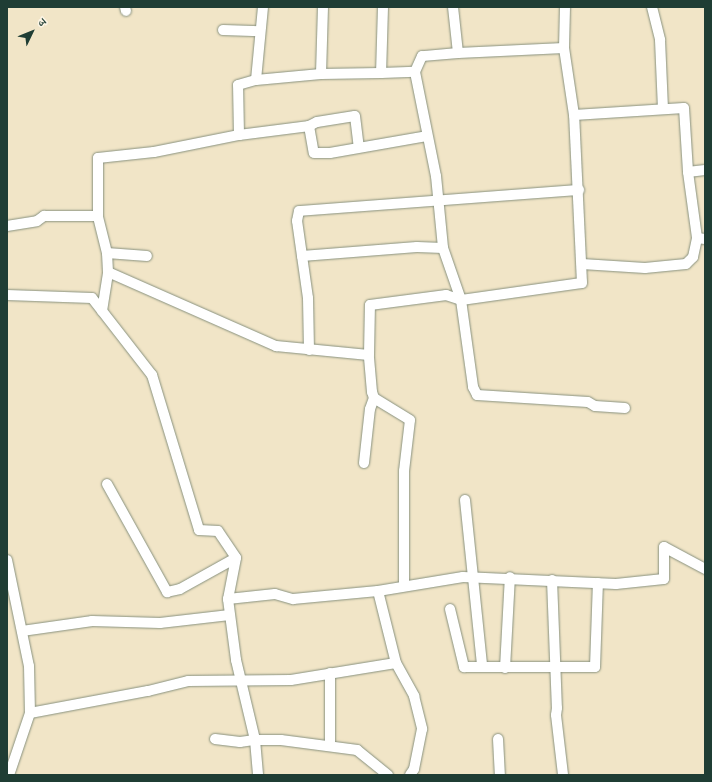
<!DOCTYPE html>
<meta charset="utf-8">
<style>
body{margin:0}
#map{position:relative;width:712px;height:782px;overflow:hidden;background:#f1e5c7;font-family:"Old Standard TT","Noto Serif Devanagari",serif}
div>[style]{position:absolute}
.roads{filter:drop-shadow(0 0 1px #88917e) drop-shadow(0 0 1px #88917e)}
.street>*{height:10px;margin:-5px;padding:0 5px;transform-origin:5px;border-radius:5px;background:#fff}
span{translate:-50% -50%;white-space:nowrap;text-align:center;line-height:1.15;-webkit-text-stroke:4px #fcf5e5;paint-order:stroke}
.frame{position:absolute;inset:0;border:8px solid #1f3d34;pointer-events:none}
.north{position:absolute;left:12px;top:12px;width:40px;height:40px;-webkit-text-stroke:3px #fcf5e5;paint-order:stroke;rotate:47deg;font-size:11px;font-weight:700;line-height:16px;text-align:center;color:#1f3d34}
.north::after{content:'';display:block;margin:auto;width:14px;height:18px;background:#1f3d34;clip-path:polygon(50% 0,100% 100%,50% 72%,0 100%)}
</style>
<div id="map">
<div class="roads">
<div class="street">
<div style="left:125px;top:7px;width:4px;rotate:76deg"></div>
<div style="left:263px;top:7px;width:73px;rotate:95.5deg"></div>
<div style="left:256px;top:80px;width:65px;rotate:-5.3deg"></div>
<div style="left:321px;top:74px;width:60px;rotate:-1deg"></div>
<div style="left:383px;top:7px;width:66px;rotate:91.7deg"></div>
<div style="left:381px;top:73px;width:34px;rotate:-2deg"></div>
<div style="left:453px;top:7px;width:46px;rotate:83.8deg"></div>
<div style="left:458px;top:53px;width:106px;rotate:-2.7deg"></div>
<div style="left:564px;top:48px;width:68px;rotate:81.5deg"></div>
<div style="left:574px;top:115px;width:110px;rotate:-3.6deg"></div>
<div style="left:684px;top:108px;width:64px;rotate:86.4deg"></div>
<div style="left:688px;top:172px;width:17px;rotate:-7deg"></div>
<div style="left:652px;top:7px;width:34px;rotate:76deg"></div>
<div style="left:660px;top:40px;width:69px;rotate:87.5deg"></div>
<div style="left:223px;top:30px;width:37px;rotate:2deg"></div>
<div style="left:564px;top:48px;width:41px;rotate:-88.6deg"></div>
<div style="left:458px;top:53px;width:36px;rotate:175deg"></div>
<div style="left:422px;top:56px;width:17px;rotate:114deg"></div>
<div style="left:415px;top:72px;width:106px;rotate:78.6deg"></div>
<div style="left:436px;top:176px;width:72px;rotate:84.4deg"></div>
<div style="left:443px;top:248px;width:55px;rotate:70.9deg"></div>
<div style="left:461px;top:300px;width:122px;rotate:-8deg"></div>
<div style="left:582px;top:283px;width:168px;rotate:-92.7deg"></div>
<div style="left:321px;top:74px;width:67px;rotate:-88.3deg"></div>
<div style="left:309px;top:126px;width:27px;rotate:80deg"></div>
<div style="left:314px;top:153px;width:16px"></div>
<div style="left:330px;top:153px;width:98px;rotate:-9.9deg"></div>
<div style="left:239px;top:135px;width:50px;rotate:-91.1deg"></div>
<div style="left:238px;top:85px;width:19px;rotate:-16deg"></div>
<div style="left:688px;top:172px;width:67px;rotate:82.2deg"></div>
<div style="left:697px;top:238px;width:8px;rotate:7deg"></div>
<div style="left:7px;top:226px;width:30px;rotate:-9deg"></div>
<div style="left:37px;top:221px;width:9px;rotate:-36deg"></div>
<div style="left:44px;top:216px;width:54px"></div>
<div style="left:107px;top:253px;width:40px;rotate:4.3deg"></div>
<div style="left:302px;top:256px;width:115px;rotate:-4.5deg"></div>
<div style="left:417px;top:247px;width:26px;rotate:2deg"></div>
<div style="left:582px;top:264px;width:63px;rotate:3.6deg"></div>
<div style="left:645px;top:268px;width:41px;rotate:-5.6deg"></div>
<div style="left:686px;top:264px;width:10px;rotate:-45deg"></div>
<div style="left:693px;top:257px;width:19px;rotate:-78deg"></div>
<div style="left:108px;top:272px;width:184px;rotate:23.8deg"></div>
<div style="left:276px;top:346px;width:93px;rotate:5.5deg"></div>
<div style="left:7px;top:295px;width:85px;rotate:2deg"></div>
<div style="left:92px;top:298px;width:98px;rotate:52.1deg"></div>
<div style="left:152px;top:375px;width:162px;rotate:73.1deg"></div>
<div style="left:199px;top:530px;width:19px;rotate:3deg"></div>
<div style="left:218px;top:531px;width:32px;rotate:56deg"></div>
<div style="left:236px;top:558px;width:42px;rotate:101deg"></div>
<div style="left:228px;top:599px;width:62px;rotate:82.5deg"></div>
<div style="left:236px;top:660px;width:82px;rotate:76.6deg"></div>
<div style="left:255px;top:740px;width:26px"></div>
<div style="left:281px;top:740px;width:77px;rotate:7.5deg"></div>
<div style="left:357px;top:750px;width:40px;rotate:39deg"></div>
<div style="left:102px;top:311px;width:39px;rotate:-81deg"></div>
<div style="left:108px;top:272px;width:19px;rotate:-93deg"></div>
<div style="left:107px;top:253px;width:38px;rotate:-104deg"></div>
<div style="left:98px;top:216px;width:58px;rotate:-90deg"></div>
<div style="left:98px;top:158px;width:56px;rotate:-6.1deg"></div>
<div style="left:154px;top:152px;width:87px;rotate:-11.3deg"></div>
<div style="left:239px;top:135px;width:71px;rotate:-7.3deg"></div>
<div style="left:309px;top:126px;width:9px;rotate:-27deg"></div>
<div style="left:317px;top:122px;width:38px;rotate:-9deg"></div>
<div style="left:355px;top:116px;width:31px;rotate:83deg"></div>
<div style="left:309px;top:350px;width:52px;rotate:-91.1deg"></div>
<div style="left:308px;top:298px;width:78px;rotate:-98.1deg"></div>
<div style="left:297px;top:221px;width:10px;rotate:-79deg"></div>
<div style="left:299px;top:211px;width:281px;rotate:-4.3deg"></div>
<div style="left:364px;top:463px;width:54px;rotate:-83.7deg"></div>
<div style="left:370px;top:409px;width:12px;rotate:-70deg"></div>
<div style="left:107px;top:484px;width:124px;rotate:60.9deg"></div>
<div style="left:167px;top:592px;width:13px;rotate:-13deg"></div>
<div style="left:180px;top:589px;width:64px;rotate:-29deg"></div>
<div style="left:465px;top:500px;width:166px;rotate:84.1deg"></div>
<div style="left:7px;top:560px;width:108px;rotate:78.3deg"></div>
<div style="left:29px;top:666px;width:47px;rotate:88.8deg"></div>
<div style="left:30px;top:713px;width:65px;rotate:108.7deg"></div>
<div style="left:552px;top:580px;width:128px;rotate:87.8deg"></div>
<div style="left:557px;top:708px;width:7px;rotate:98deg"></div>
<div style="left:556px;top:715px;width:60px;rotate:83.3deg"></div>
<div style="left:404px;top:585px;width:114px;rotate:-90deg"></div>
<div style="left:404px;top:471px;width:51px;rotate:-83.3deg"></div>
<div style="left:410px;top:420px;width:42px;rotate:-148.6deg"></div>
<div style="left:374px;top:398px;width:6px;rotate:-108deg"></div>
<div style="left:372px;top:392px;width:37px;rotate:-95deg"></div>
<div style="left:369px;top:355px;width:50px;rotate:-88.9deg"></div>
<div style="left:370px;top:305px;width:77px;rotate:-7.5deg"></div>
<div style="left:446px;top:295px;width:16px;rotate:18deg"></div>
<div style="left:461px;top:300px;width:88px;rotate:82.1deg"></div>
<div style="left:473px;top:387px;width:9px;rotate:63deg"></div>
<div style="left:477px;top:395px;width:111px;rotate:3.6deg"></div>
<div style="left:588px;top:402px;width:8px;rotate:30deg"></div>
<div style="left:595px;top:406px;width:30px;rotate:4deg"></div>
<div style="left:378px;top:591px;width:86px;rotate:-9.4deg"></div>
<div style="left:463px;top:577px;width:153px;rotate:2.6deg"></div>
<div style="left:616px;top:584px;width:48px;rotate:-5.9deg"></div>
<div style="left:664px;top:579px;width:32px;rotate:-90deg"></div>
<div style="left:664px;top:547px;width:47px;rotate:28.2deg"></div>
<div style="left:228px;top:599px;width:47px;rotate:-6.1deg"></div>
<div style="left:275px;top:594px;width:19px;rotate:16deg"></div>
<div style="left:293px;top:599px;width:85px;rotate:-5.4deg"></div>
<div style="left:378px;top:591px;width:74px;rotate:76deg"></div>
<div style="left:396px;top:663px;width:38px;rotate:61deg"></div>
<div style="left:414px;top:696px;width:34px;rotate:76deg"></div>
<div style="left:422px;top:729px;width:41px;rotate:101.3deg"></div>
<div style="left:414px;top:769px;width:7px;rotate:124deg"></div>
<div style="left:450px;top:609px;width:60px;rotate:76.4deg"></div>
<div style="left:464px;top:667px;width:131px"></div>
<div style="left:595px;top:667px;width:84px;rotate:-88deg"></div>
<div style="left:22px;top:631px;width:71px;rotate:-8.1deg"></div>
<div style="left:92px;top:621px;width:68px;rotate:1.7deg"></div>
<div style="left:160px;top:623px;width:70px;rotate:-6.5deg"></div>
<div style="left:505px;top:668px;width:91px;rotate:-86.9deg"></div>
<div style="left:30px;top:713px;width:120px;rotate:-10.6deg"></div>
<div style="left:148px;top:691px;width:41px;rotate:-14deg"></div>
<div style="left:188px;top:681px;width:103px;rotate:-0.6deg"></div>
<div style="left:291px;top:680px;width:106px;rotate:-9.2deg"></div>
<div style="left:215px;top:739px;width:25px;rotate:7deg"></div>
<div style="left:240px;top:742px;width:15px;rotate:-8deg"></div>
<div style="left:255px;top:740px;width:35px;rotate:85deg"></div>
<div style="left:498px;top:739px;width:36px;rotate:87deg"></div>
<div style="left:330px;top:746px;width:73px;rotate:-90deg"></div>
</div>
</div>
<div class="frame"></div>
<div class="north">उ</div>
</div>
